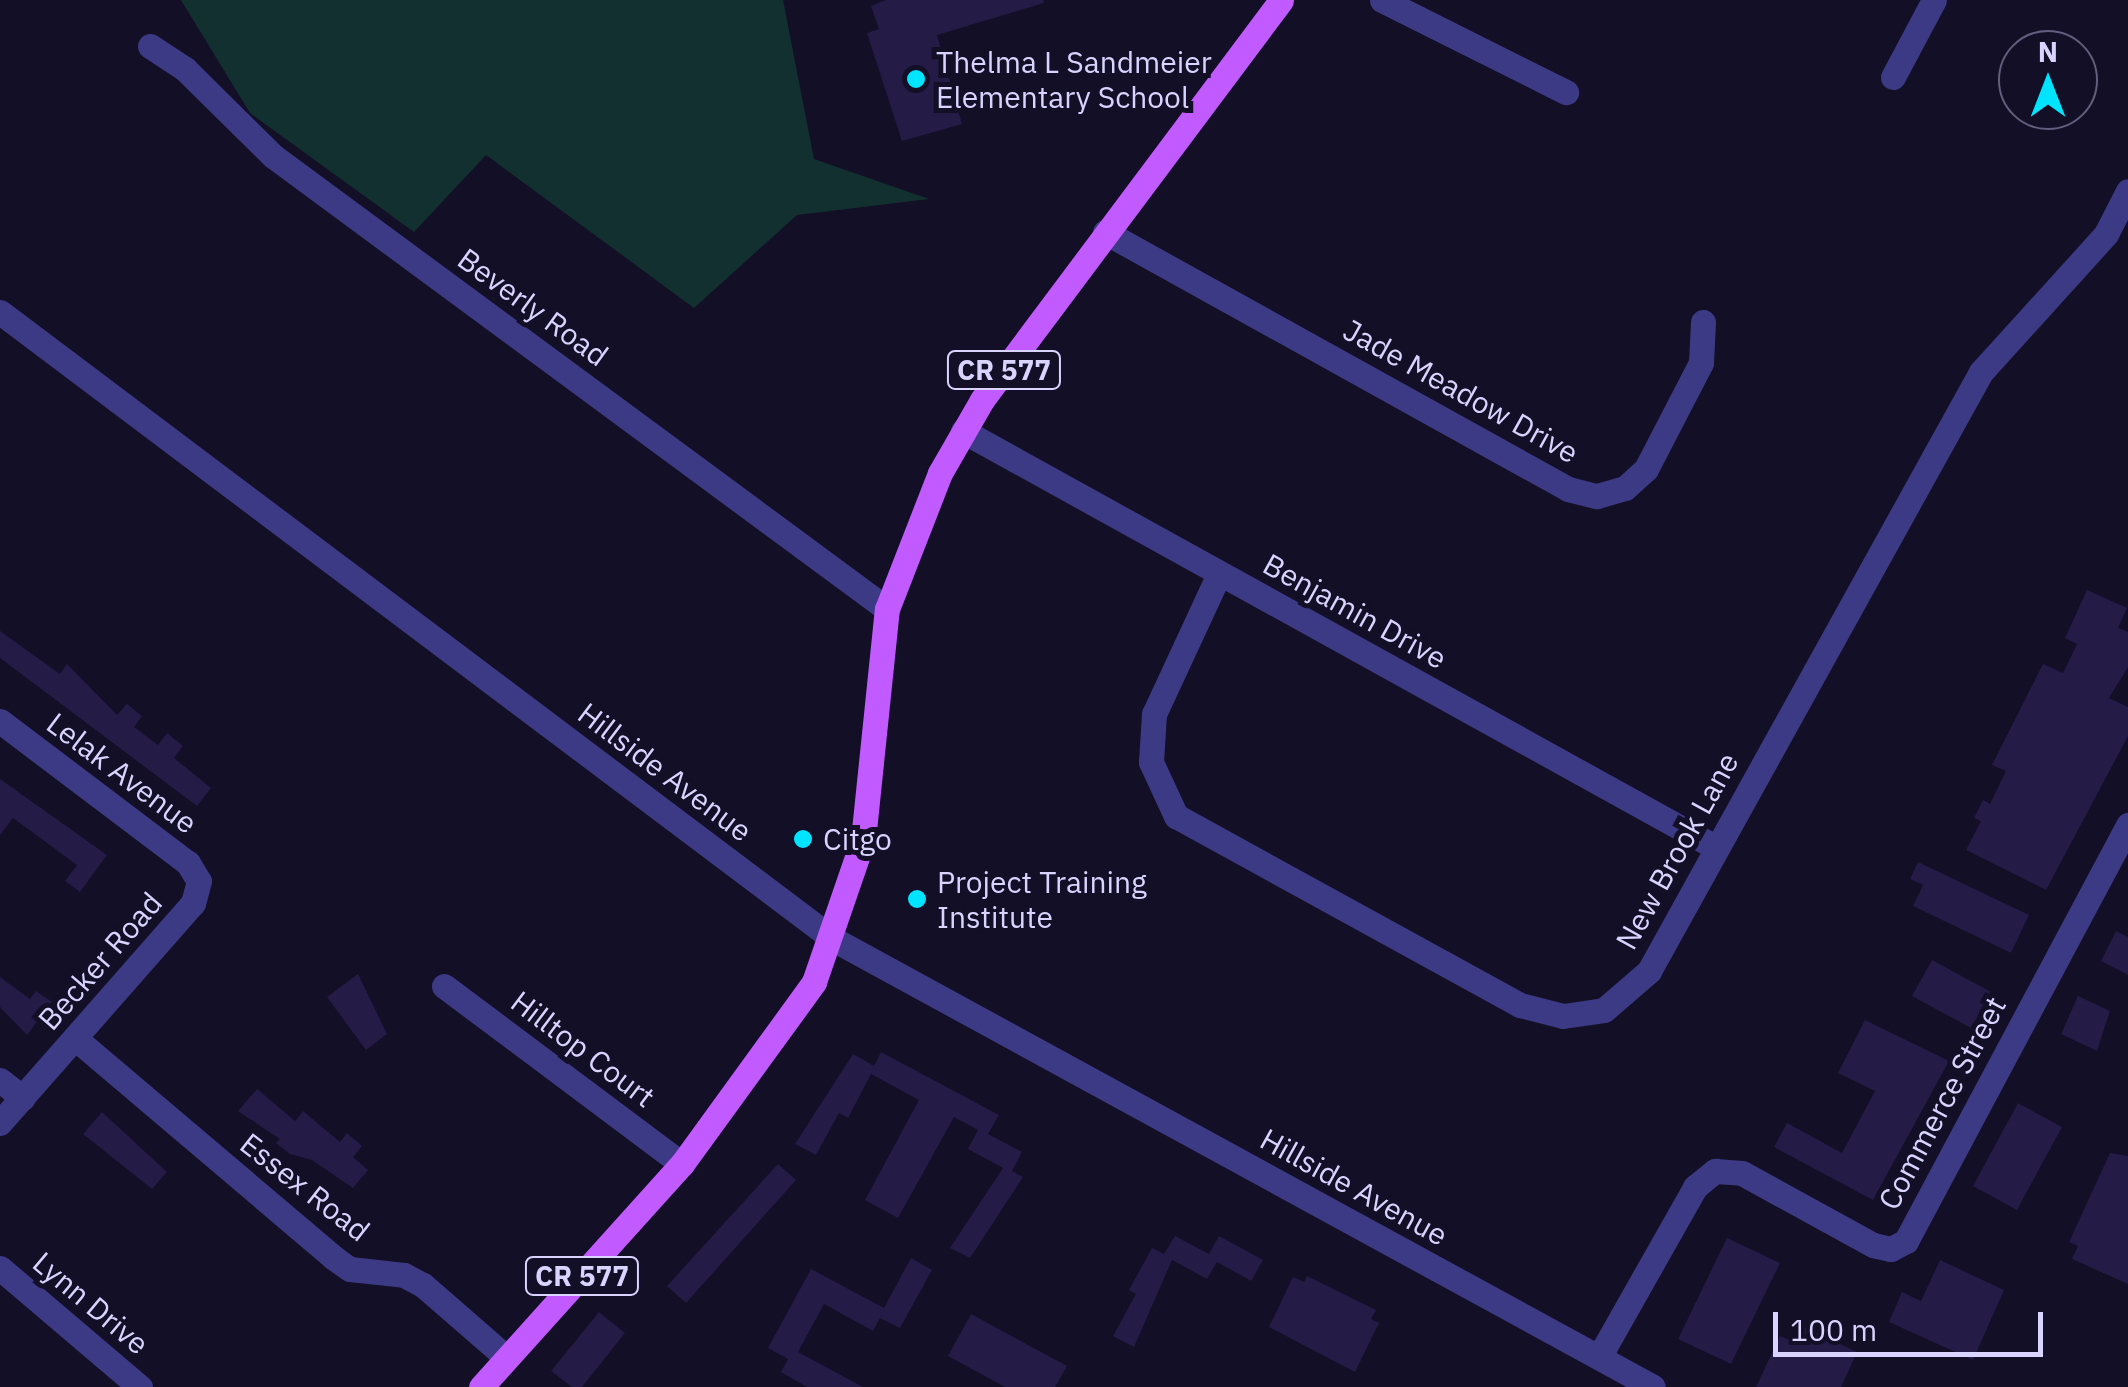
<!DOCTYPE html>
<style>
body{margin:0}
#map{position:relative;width:2128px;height:1387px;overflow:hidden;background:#130f26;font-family:"IBM Plex Sans",sans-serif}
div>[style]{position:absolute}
.green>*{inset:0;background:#12302f}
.building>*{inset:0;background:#241b47}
.minor>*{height:25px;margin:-12.5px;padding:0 12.5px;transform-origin:12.5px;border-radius:12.5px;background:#3d3a85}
.major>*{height:25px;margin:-12.5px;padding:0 12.5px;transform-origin:12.5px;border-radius:12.5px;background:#c25bff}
.dots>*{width:28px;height:28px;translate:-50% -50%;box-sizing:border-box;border:5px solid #130f26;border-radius:50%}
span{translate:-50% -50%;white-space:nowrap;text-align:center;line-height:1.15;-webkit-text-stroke:10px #130f26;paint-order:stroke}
.shield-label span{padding:2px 8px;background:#130f26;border:2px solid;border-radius:8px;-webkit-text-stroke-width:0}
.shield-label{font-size:28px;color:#d9d4ff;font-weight:700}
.poi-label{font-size:30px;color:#d9d4ff}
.left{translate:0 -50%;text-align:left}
.street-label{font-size:30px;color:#d9d4ff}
.north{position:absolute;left:1998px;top:30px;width:100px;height:100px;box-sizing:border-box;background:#130f26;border:2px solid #625e7d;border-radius:50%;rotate:0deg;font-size:28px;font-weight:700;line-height:40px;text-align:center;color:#d9d4ff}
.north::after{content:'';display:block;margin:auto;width:35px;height:45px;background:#00e5ff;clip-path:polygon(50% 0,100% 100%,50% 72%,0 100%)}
.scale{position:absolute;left:1773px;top:1312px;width:270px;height:45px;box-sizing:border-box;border:5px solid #d9d4ff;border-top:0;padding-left:12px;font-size:30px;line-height:35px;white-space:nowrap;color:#d9d4ff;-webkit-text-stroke:8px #130f26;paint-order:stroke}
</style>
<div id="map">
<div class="green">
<div style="clip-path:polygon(181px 0,783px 0,814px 159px,929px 199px,797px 215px,694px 308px,486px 155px,414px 232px,250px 113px)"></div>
</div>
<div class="building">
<div style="clip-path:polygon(886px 0,1043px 0,1044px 3px,937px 35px,962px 124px,902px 141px,867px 33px,879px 29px,871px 6px)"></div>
<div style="clip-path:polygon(2087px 590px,2127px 608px,2118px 628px,2128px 632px,2128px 667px,2109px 698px,2128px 707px,2128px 736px,2046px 890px,1966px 850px,1981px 821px,1974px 818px,1983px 800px,1990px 804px,2006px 771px,1992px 765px,2043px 664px,2063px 673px,2077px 644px,2065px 638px)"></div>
<div style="clip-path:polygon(0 631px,60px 674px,67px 664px,117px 715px,127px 704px,142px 716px,134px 727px,158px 745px,167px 733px,183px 746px,174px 758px,211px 788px,197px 806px,0 658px)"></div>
<div style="clip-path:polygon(0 779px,107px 855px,80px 892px,65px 881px,77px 865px,13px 818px,0 835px)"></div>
<div style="clip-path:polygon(1918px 862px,2029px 915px,2011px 953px,1913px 906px,1923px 885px,1910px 879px)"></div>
<div style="clip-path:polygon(2116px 931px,2128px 937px,2128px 975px,2101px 961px)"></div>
<div style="clip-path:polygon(1932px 960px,1991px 992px,1971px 1028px,1912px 996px)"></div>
<div style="clip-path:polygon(358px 974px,387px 1034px,366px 1050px,327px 997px)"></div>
<div style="clip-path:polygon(0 977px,30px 999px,36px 991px,52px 1002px,27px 1035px,0 1007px)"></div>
<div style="clip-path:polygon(2078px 996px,2110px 1011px,2097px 1051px,2061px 1034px)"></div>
<div style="clip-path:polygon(1865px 1020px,1949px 1061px,1873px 1200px,1774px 1147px,1787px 1123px,1842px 1153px,1875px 1091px,1838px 1073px)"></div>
<div style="clip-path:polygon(881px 1052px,999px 1115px,988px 1134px,1022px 1152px,1012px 1171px,1023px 1177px,970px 1258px,950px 1248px,1003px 1168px,968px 1149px,978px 1130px,954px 1117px,898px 1218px,865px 1200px,919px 1100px,871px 1074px,848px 1118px,839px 1113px,816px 1155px,795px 1144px,853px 1054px,874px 1066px)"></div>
<div style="clip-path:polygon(257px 1089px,295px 1121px,303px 1111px,340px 1142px,347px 1133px,362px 1146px,353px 1157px,368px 1170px,353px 1188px,312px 1160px,290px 1154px,276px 1143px,280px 1139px,238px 1111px)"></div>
<div style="clip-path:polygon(2018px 1103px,2062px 1127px,2017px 1210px,1973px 1186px)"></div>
<div style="clip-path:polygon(102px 1112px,167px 1172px,152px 1189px,83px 1134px)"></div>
<div style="clip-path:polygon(2110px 1153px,2128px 1156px,2128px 1284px,2072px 1259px,2078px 1246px,2069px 1242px)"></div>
<div style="clip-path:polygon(778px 1164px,796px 1180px,686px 1303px,667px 1286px)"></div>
<div style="clip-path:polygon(1175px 1236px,1209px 1254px,1219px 1236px,1263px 1260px,1251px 1281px,1217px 1262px,1207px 1279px,1172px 1260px,1134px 1347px,1113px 1336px,1136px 1294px,1129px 1290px,1152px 1248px,1164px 1254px)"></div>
<div style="clip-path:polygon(1727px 1238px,1780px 1263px,1731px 1364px,1678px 1339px)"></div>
<div style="clip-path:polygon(911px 1258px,932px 1270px,900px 1328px,880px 1318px,873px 1331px,824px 1304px,798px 1352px,863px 1387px,807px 1387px,781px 1372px,788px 1359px,768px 1348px,811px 1269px,884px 1308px)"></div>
<div style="clip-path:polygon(1940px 1260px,2004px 1290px,1973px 1360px,1889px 1322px,1902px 1292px,1921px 1301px)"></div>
<div style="clip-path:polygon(1307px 1276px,1376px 1310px,1371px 1319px,1379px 1323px,1355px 1372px,1269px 1327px,1293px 1277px,1304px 1282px)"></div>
<div style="clip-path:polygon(599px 1312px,625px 1333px,582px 1387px,572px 1387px,551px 1371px)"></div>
<div style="clip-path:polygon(971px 1314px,1067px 1366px,1055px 1387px,1005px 1387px,948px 1356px)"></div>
<div style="clip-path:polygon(1802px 1326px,1857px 1352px,1841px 1387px,1756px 1387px,1780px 1336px,1794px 1342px)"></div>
</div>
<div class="minor">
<div style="left:1382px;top:0;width:206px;rotate:26.6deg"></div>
<div style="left:150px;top:46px;width:42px;rotate:33.3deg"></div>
<div style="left:185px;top:69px;width:124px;rotate:44.7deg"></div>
<div style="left:273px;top:156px;width:763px;rotate:36.42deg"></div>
<div style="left:1893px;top:77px;width:87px;rotate:-62deg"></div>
<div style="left:1105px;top:232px;width:530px;rotate:29.03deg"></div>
<div style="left:1568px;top:489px;width:30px;rotate:14deg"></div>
<div style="left:1597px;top:496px;width:29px;rotate:-16deg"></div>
<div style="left:1625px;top:488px;width:28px;rotate:-42deg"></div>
<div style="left:1646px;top:469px;width:119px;rotate:-62.6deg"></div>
<div style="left:1701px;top:363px;width:41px;rotate:-87.2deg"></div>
<div style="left:0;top:312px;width:1043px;rotate:36.97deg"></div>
<div style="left:833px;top:939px;width:934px;rotate:28.65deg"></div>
<div style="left:963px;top:431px;width:859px;rotate:28.95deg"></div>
<div style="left:1219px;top:574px;width:154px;rotate:114.9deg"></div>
<div style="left:1154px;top:714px;width:48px;rotate:93.6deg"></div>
<div style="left:1151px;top:762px;width:60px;rotate:65.2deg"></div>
<div style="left:1176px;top:816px;width:393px;rotate:28.8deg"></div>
<div style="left:1520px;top:1005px;width:44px;rotate:14.3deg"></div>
<div style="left:1563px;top:1016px;width:41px;rotate:-8.3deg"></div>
<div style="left:1604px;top:1010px;width:60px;rotate:-40.9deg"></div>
<div style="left:1649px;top:971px;width:685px;rotate:-61deg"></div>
<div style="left:1981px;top:372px;width:186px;rotate:-47.8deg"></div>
<div style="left:2106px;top:234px;width:48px;rotate:-62.9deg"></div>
<div style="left:0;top:721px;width:236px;rotate:37.1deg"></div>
<div style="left:188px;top:863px;width:21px;rotate:59deg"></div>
<div style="left:199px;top:881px;width:23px;rotate:105deg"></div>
<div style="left:193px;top:903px;width:293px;rotate:131.3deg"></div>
<div style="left:444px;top:986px;width:297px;rotate:36.8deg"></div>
<div style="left:76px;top:1039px;width:338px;rotate:40.3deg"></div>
<div style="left:334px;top:1258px;width:19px;rotate:35deg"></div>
<div style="left:350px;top:1269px;width:54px;rotate:6.3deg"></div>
<div style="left:404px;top:1275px;width:21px;rotate:28deg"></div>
<div style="left:423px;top:1285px;width:111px;rotate:41deg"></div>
<div style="left:0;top:1080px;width:29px;rotate:38deg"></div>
<div style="left:0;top:1268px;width:184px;rotate:40.4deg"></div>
<div style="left:1599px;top:1357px;width:195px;rotate:-60.5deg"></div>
<div style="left:1695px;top:1187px;width:26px;rotate:-39deg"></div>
<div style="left:1715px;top:1171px;width:27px;rotate:4deg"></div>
<div style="left:1742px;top:1173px;width:149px;rotate:28.8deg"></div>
<div style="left:1873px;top:1245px;width:18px;rotate:13deg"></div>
<div style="left:1891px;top:1249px;width:17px;rotate:-28deg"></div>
<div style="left:1906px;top:1241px;width:472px;rotate:-61.9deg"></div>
</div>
<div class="major">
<div style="left:481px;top:1387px;width:300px;rotate:-48deg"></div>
<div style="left:682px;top:1164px;width:225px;rotate:-54deg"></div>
<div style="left:814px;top:982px;width:150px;rotate:-71deg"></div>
<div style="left:863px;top:840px;width:232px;rotate:-84.1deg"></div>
<div style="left:887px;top:609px;width:146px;rotate:-68.7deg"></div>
<div style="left:940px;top:473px;width:84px;rotate:-60.1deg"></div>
<div style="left:982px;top:400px;width:499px;rotate:-53.2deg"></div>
</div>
<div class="dots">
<div style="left:916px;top:79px;background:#00e5ff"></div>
<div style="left:803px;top:839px;background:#00e5ff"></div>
<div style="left:917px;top:899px;background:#00e5ff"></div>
</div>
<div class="shield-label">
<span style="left:1004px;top:370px">CR 577</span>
<span style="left:582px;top:1276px">CR 577</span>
</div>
<div class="poi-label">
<span class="left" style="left:936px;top:79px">Thelma L Sandmeier<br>Elementary School</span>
<span class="left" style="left:823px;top:839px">Citgo</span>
<span class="left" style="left:937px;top:899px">Project Training<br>Institute</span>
</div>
<div class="street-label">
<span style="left:533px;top:307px;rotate:36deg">Beverly Road</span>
<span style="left:1461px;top:391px;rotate:29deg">Jade Meadow Drive</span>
<span style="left:1355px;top:611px;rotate:29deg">Benjamin Drive</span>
<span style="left:665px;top:772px;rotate:37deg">Hillside Avenue</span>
<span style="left:122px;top:773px;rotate:37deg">Lelak Avenue</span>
<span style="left:1677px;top:851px;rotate:-61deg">New Brook Lane</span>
<span style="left:100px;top:961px;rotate:-49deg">Becker Road</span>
<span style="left:583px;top:1049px;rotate:37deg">Hilltop Court</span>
<span style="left:1942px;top:1103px;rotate:-62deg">Commerce Street</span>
<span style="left:305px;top:1187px;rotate:38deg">Essex Road</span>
<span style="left:1354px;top:1187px;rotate:29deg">Hillside Avenue</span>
<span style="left:91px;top:1303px;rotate:40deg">Lynn Drive</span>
</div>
<div class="north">N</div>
<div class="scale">100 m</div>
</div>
